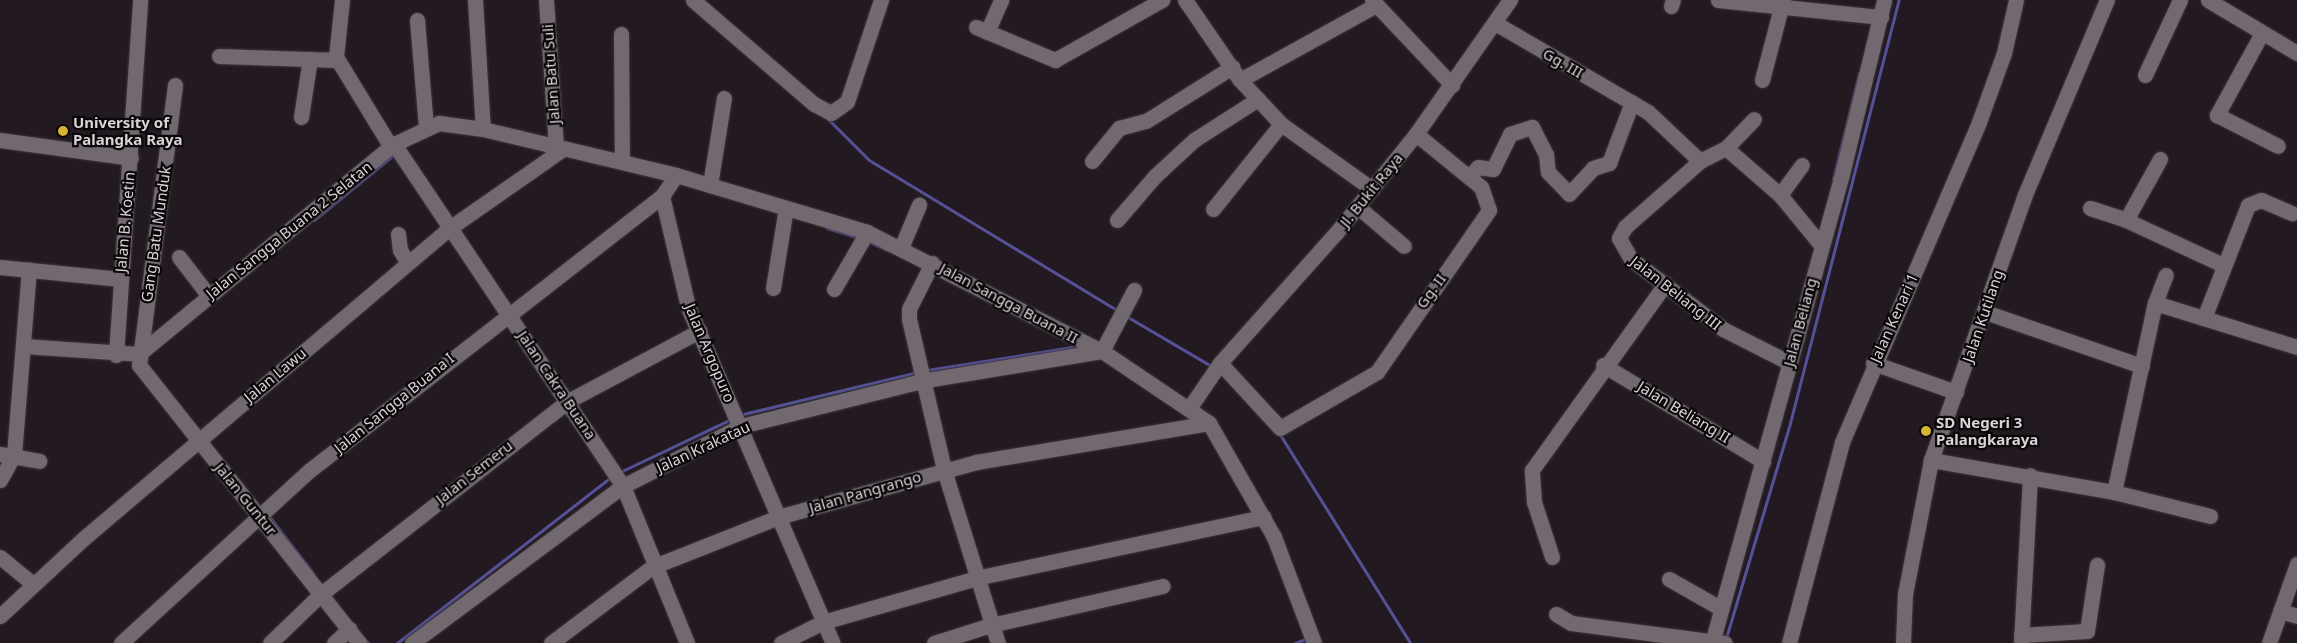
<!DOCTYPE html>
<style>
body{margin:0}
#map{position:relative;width:2297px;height:643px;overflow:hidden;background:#231a21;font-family:"Noto Sans",sans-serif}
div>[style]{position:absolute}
.stream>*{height:3px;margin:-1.5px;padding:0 1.5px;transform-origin:1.5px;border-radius:1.5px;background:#555197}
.roads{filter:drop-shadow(0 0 1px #3d373c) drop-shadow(0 0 1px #3d373c)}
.minor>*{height:15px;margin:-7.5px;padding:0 7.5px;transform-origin:7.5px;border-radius:7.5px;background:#726870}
.dots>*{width:14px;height:14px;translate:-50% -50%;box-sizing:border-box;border:2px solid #0a0709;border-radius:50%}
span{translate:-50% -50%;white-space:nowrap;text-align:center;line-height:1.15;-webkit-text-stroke:4.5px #0a0709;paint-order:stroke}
.street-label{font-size:15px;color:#d9d3d8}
.poi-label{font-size:15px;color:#d9d3d8;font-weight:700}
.left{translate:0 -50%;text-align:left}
</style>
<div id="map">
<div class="stream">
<div style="left:827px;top:118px;width:59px;rotate:45deg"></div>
<div style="left:869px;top:160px;width:291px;rotate:31.2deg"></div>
<div style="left:1833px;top:179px;width:109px;rotate:-76.2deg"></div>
<div style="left:314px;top:220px;width:106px;rotate:-39.3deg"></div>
<div style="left:827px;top:228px;width:34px;rotate:17deg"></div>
<div style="left:867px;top:241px;width:24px;rotate:24deg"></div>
<div style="left:1126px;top:316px;width:101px;rotate:30.4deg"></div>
<div style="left:927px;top:370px;width:153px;rotate:-9deg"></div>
<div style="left:739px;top:415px;width:184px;rotate:-13.5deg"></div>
<div style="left:1279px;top:433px;width:248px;rotate:58deg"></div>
<div style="left:620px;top:472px;width:123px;rotate:-25.5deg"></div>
<div style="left:268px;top:515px;width:73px;rotate:52.2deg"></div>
<div style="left:363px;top:637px;width:8px;rotate:50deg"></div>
<div style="left:1726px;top:638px;width:224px;rotate:-73.4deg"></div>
<div style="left:1790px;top:423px;width:437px;rotate:-75.6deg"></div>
<div style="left:397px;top:643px;width:272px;rotate:-37.8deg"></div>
<div style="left:1295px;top:643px;width:14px;rotate:-21deg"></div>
</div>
<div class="roads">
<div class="minor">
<div style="left:342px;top:0;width:57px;rotate:96deg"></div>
<div style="left:336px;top:57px;width:105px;rotate:58.6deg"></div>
<div style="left:475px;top:0;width:129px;rotate:86.5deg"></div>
<div style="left:546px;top:0;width:147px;rotate:86.1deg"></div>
<div style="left:693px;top:0;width:160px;rotate:40.7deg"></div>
<div style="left:814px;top:104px;width:19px;rotate:28deg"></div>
<div style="left:831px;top:113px;width:19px;rotate:-35deg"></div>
<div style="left:847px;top:102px;width:108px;rotate:-71.6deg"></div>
<div style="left:1185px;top:0;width:97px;rotate:55.5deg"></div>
<div style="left:1240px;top:80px;width:60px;rotate:47deg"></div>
<div style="left:1281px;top:124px;width:112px;rotate:35.5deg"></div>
<div style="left:1372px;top:0;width:117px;rotate:46.7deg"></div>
<div style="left:1718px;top:0;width:164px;rotate:6deg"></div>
<div style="left:2208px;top:0;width:104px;rotate:30.8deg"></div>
<div style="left:1671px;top:6px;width:6px;rotate:-72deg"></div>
<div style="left:417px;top:20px;width:108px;rotate:85.2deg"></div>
<div style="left:1495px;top:23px;width:177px;rotate:30.2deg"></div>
<div style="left:1648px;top:112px;width:71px;rotate:43.3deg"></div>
<div style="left:976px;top:27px;width:86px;rotate:22.7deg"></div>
<div style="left:1055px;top:60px;width:123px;rotate:-29.3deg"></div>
<div style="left:987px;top:32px;width:35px;rotate:-66deg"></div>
<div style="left:2262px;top:33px;width:94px;rotate:118.8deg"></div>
<div style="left:2217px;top:115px;width:68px;rotate:26.9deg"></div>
<div style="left:621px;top:34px;width:128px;rotate:89.6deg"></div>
<div style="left:219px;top:56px;width:118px;rotate:1.9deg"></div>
<div style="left:2145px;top:75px;width:83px;rotate:-65deg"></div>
<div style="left:1240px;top:80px;width:155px;rotate:-28.9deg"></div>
<div style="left:1762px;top:80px;width:83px;rotate:-75.3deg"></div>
<div style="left:175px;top:85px;width:282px;rotate:97.3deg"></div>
<div style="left:139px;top:365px;width:355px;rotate:51.6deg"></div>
<div style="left:301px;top:117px;width:59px;rotate:-81.2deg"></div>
<div style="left:0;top:140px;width:132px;rotate:7.8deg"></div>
<div style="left:394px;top:144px;width:412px;rotate:56.2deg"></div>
<div style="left:623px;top:486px;width:170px;rotate:67.8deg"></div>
<div style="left:1726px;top:148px;width:40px;rotate:-46deg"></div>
<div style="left:2160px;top:159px;width:70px;rotate:119.1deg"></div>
<div style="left:2126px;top:220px;width:107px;rotate:24.9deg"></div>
<div style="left:1092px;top:161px;width:43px;rotate:-50.7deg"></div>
<div style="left:1119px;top:128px;width:28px;rotate:-15deg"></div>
<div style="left:1146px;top:121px;width:102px;rotate:-32.1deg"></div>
<div style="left:1469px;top:177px;width:13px;rotate:-48deg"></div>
<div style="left:1478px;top:167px;width:15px;rotate:8deg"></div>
<div style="left:1493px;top:169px;width:39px;rotate:-64deg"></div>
<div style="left:1510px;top:134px;width:23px;rotate:-18deg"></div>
<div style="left:1532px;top:127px;width:30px;rotate:63deg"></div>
<div style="left:1546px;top:154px;width:18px;rotate:84deg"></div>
<div style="left:1548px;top:172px;width:30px;rotate:46deg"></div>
<div style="left:1569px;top:194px;width:35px;rotate:-47deg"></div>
<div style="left:1593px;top:168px;width:17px;rotate:-17deg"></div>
<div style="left:1609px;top:163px;width:65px;rotate:-69.3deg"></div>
<div style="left:710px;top:185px;width:88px;rotate:-80.9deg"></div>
<div style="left:1780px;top:195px;width:37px;rotate:-54deg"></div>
<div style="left:662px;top:196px;width:114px;rotate:76.8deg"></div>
<div style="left:688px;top:307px;width:366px;rotate:66.7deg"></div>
<div style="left:1358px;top:207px;width:60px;rotate:40.3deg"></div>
<div style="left:2090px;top:208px;width:38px;rotate:18deg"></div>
<div style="left:1213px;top:209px;width:109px;rotate:-51.3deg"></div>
<div style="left:1117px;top:220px;width:58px;rotate:-49.2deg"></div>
<div style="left:1155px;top:176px;width:53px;rotate:-42.7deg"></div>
<div style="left:1194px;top:140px;width:76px;rotate:-32.6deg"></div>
<div style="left:398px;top:234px;width:16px;rotate:83deg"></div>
<div style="left:400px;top:250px;width:15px;rotate:58deg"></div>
<div style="left:901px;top:248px;width:47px;rotate:-67.3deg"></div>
<div style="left:179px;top:257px;width:49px;rotate:52.4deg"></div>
<div style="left:932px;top:263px;width:51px;rotate:116.6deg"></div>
<div style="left:909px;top:309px;width:10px;rotate:90deg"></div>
<div style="left:909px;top:319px;width:155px;rotate:76.9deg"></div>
<div style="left:944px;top:470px;width:181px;rotate:72.7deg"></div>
<div style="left:0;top:267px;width:121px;rotate:5.7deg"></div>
<div style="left:773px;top:288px;width:81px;rotate:-80.8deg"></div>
<div style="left:834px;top:289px;width:66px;rotate:-59.9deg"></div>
<div style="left:2155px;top:303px;width:149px;rotate:17.2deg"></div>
<div style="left:1985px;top:312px;width:166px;rotate:19deg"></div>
<div style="left:2204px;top:318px;width:121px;rotate:-68.7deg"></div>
<div style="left:2248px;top:205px;width:14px;rotate:-21deg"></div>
<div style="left:2261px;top:200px;width:34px;rotate:23deg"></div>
<div style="left:23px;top:346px;width:116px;rotate:3.9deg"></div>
<div style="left:139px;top:354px;width:330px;rotate:-39.5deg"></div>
<div style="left:394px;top:144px;width:50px;rotate:-25deg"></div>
<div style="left:439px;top:123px;width:44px;rotate:7.8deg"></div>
<div style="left:483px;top:129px;width:198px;rotate:13.4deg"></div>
<div style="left:676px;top:175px;width:199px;rotate:16.6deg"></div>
<div style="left:867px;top:232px;width:263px;rotate:26.9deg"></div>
<div style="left:1102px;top:351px;width:129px;rotate:33.9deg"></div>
<div style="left:1209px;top:423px;width:131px;rotate:60.3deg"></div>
<div style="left:1274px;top:537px;width:113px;rotate:69.3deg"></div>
<div style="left:1102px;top:351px;width:69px;rotate:-62.3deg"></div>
<div style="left:116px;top:355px;width:356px;rotate:-86.1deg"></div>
<div style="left:1220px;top:363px;width:88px;rotate:47.3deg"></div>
<div style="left:1280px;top:428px;width:112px;rotate:-30deg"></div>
<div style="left:1377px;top:372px;width:197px;rotate:-55.3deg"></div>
<div style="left:1489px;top:210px;width:24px;rotate:-109deg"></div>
<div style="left:1481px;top:187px;width:84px;rotate:-140.8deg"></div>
<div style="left:1790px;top:363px;width:75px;rotate:-153.1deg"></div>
<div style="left:1723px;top:329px;width:116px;rotate:-142.7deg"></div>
<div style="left:1631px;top:259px;width:24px;rotate:-120deg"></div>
<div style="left:1619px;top:238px;width:13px;rotate:-61deg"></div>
<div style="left:1625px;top:227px;width:100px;rotate:-41.3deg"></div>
<div style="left:1700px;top:161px;width:29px;rotate:-27deg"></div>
<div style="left:1726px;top:148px;width:72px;rotate:41deg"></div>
<div style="left:1780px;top:195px;width:65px;rotate:50.6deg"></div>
<div style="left:1873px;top:363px;width:88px;rotate:19.3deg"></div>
<div style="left:1603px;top:365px;width:187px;rotate:31deg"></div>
<div style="left:1190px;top:407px;width:53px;rotate:-55.7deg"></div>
<div style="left:1220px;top:363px;width:174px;rotate:-48.3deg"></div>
<div style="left:1336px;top:233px;width:127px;rotate:-51.1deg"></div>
<div style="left:1416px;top:134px;width:164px;rotate:-55deg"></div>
<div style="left:0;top:454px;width:40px;rotate:10deg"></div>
<div style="left:1931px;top:460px;width:186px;rotate:9.9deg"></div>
<div style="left:2114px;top:492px;width:193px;rotate:-77.8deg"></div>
<div style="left:2155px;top:303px;width:30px;rotate:-69deg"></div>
<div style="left:0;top:480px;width:29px;rotate:-61deg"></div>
<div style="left:14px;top:455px;width:186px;rotate:-85.4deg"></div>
<div style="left:2114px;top:492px;width:99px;rotate:14deg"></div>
<div style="left:0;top:557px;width:43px;rotate:39.3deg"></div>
<div style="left:1552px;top:557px;width:58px;rotate:-108.1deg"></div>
<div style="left:1534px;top:502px;width:32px;rotate:-94deg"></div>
<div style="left:1532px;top:470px;width:229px;rotate:-54.4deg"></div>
<div style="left:1669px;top:579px;width:59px;rotate:29.6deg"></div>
<div style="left:2280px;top:611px;width:18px;rotate:16deg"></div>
<div style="left:1556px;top:614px;width:17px;rotate:31deg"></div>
<div style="left:1571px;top:623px;width:155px;rotate:7.4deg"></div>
<div style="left:0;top:616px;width:115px;rotate:-42.9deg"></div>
<div style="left:84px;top:538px;width:481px;rotate:-40.3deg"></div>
<div style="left:451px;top:227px;width:136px;rotate:-34.9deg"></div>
<div style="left:2021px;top:635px;width:66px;rotate:-3.5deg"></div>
<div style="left:2087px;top:631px;width:67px;rotate:-81.4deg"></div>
<div style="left:121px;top:643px;width:256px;rotate:-42.5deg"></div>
<div style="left:310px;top:470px;width:446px;rotate:-37.9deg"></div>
<div style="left:662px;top:196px;width:25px;rotate:-56deg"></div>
<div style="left:270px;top:643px;width:71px;rotate:-43.9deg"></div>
<div style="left:321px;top:594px;width:313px;rotate:-38deg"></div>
<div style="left:568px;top:401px;width:149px;rotate:-28.1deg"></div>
<div style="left:334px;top:643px;width:21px;rotate:-43deg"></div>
<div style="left:412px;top:643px;width:263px;rotate:-36.7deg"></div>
<div style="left:623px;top:486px;width:132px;rotate:-27deg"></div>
<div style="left:741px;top:426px;width:186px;rotate:-14deg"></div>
<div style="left:921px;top:381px;width:183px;rotate:-9.4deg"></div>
<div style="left:551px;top:643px;width:126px;rotate:-37deg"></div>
<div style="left:652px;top:567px;width:136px;rotate:-21.6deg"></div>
<div style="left:778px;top:517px;width:205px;rotate:-15.5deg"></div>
<div style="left:976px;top:462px;width:236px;rotate:-9.5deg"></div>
<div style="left:781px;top:643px;width:47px;rotate:-26.6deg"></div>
<div style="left:823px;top:622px;width:159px;rotate:-16deg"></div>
<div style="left:976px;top:578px;width:294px;rotate:-12deg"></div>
<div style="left:934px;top:643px;width:60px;rotate:-17.5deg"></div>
<div style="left:991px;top:625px;width:176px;rotate:-12.8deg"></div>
<div style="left:1712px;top:643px;width:491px;rotate:-74.5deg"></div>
<div style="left:1843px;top:170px;width:175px;rotate:-76.4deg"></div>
<div style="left:1789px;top:643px;width:208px;rotate:-75.2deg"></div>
<div style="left:1842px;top:442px;width:348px;rotate:-66.8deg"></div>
<div style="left:1979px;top:122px;width:73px;rotate:-70.1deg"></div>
<div style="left:2004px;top:53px;width:54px;rotate:-77.2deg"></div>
<div style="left:1903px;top:643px;width:49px;rotate:-87.7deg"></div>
<div style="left:1905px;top:594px;width:136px;rotate:-79deg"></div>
<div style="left:1931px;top:460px;width:279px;rotate:-70.5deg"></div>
<div style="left:2024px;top:197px;width:214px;rotate:-67.2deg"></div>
<div style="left:2021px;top:643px;width:168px;rotate:-86.9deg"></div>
<div style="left:2269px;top:643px;width:84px;rotate:-70.5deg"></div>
</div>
</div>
<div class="dots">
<div style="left:63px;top:131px;background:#d8b434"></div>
<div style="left:1926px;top:431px;background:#d8b434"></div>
</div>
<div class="street-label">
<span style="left:1563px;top:63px;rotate:30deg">Gg. III</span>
<span style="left:551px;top:74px;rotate:-94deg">Jalan Batu Suli</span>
<span style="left:1371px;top:190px;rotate:-51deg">Jl. Bukit Raya</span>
<span style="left:125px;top:222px;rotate:-85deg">Jalan B. Koetin</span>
<span style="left:289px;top:230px;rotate:-39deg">Jalan Sangga Buana 2 Selatan</span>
<span style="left:156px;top:234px;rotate:-82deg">Gang Batu Munduk</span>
<span style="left:1431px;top:291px;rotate:-54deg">Gg. II</span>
<span style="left:1676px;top:293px;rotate:38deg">Jalan Beliang III</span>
<span style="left:1009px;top:303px;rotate:28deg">Jalan Sangga Buana II</span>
<span style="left:1983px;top:316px;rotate:-71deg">Jalan Kutilang</span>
<span style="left:1894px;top:318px;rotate:-66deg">Jalan Kenari 1</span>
<span style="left:1800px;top:322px;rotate:-75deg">Jalan Beliang</span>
<span style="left:710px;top:353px;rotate:67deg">Jalan Argopuro</span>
<span style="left:275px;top:375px;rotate:-40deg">Jalan Lawu</span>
<span style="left:557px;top:385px;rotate:56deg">Jalan Cakra Buana</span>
<span style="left:394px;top:403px;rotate:-39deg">Jalan Sangga Buana I</span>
<span style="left:1684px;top:412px;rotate:31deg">Jalan Beliang II</span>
<span style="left:703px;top:447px;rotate:-25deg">Jalan Krakatau</span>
<span style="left:474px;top:472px;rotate:-38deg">Jalan Semeru</span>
<span style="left:865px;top:492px;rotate:-16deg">Jalan Pangrango</span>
<span style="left:246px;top:499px;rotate:51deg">Jalan Guntur</span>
</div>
<div class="poi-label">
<span class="left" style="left:73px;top:131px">University of<br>Palangka Raya</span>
<span class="left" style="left:1936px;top:431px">SD Negeri 3<br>Palangkaraya</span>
</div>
</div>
